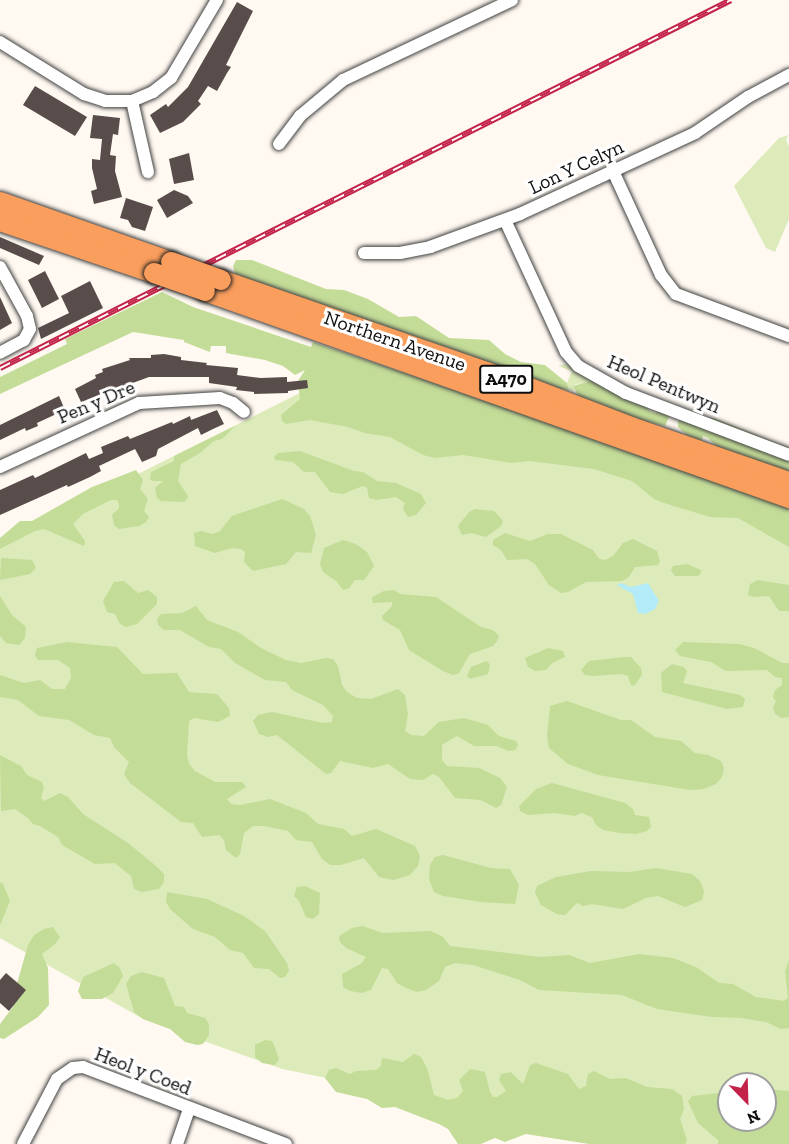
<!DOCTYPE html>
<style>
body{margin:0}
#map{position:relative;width:789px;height:1144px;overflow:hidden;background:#fff9f1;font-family:"Zilla Slab",serif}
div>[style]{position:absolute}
.green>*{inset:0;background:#dcebb9}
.forest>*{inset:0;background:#c3dc98}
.water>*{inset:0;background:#b4ebf8}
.building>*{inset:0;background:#584d4b}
.roads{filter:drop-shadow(0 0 2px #424242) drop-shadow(0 0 2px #424242)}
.minor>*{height:12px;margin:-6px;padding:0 6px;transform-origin:6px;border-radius:6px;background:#fff}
.trunk>*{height:20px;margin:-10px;padding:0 10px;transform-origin:10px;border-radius:10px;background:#fa9e5d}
.rail>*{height:6px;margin-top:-3px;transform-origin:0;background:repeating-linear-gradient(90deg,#fff 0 11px,#c32249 0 22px);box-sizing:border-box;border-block:2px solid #c32249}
.bridges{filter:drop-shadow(0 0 2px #202020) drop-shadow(0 0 2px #202020)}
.trunk-bridge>*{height:20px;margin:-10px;padding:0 10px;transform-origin:10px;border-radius:10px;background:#fa9e5d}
span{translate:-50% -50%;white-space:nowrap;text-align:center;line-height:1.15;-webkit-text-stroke:6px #fff;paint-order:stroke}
.shield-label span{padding:2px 4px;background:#fff;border:2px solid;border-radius:4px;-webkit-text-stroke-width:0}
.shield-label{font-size:18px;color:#0f0f0f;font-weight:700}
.street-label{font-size:20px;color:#0f0f0f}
.north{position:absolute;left:717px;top:1072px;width:60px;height:60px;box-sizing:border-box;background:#fff;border:2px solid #9f9f9f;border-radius:50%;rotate:157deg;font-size:16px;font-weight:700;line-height:24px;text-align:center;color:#0f0f0f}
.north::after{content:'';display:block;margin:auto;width:21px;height:27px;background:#c32249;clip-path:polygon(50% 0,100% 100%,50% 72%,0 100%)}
</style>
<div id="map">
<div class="green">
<div style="clip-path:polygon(789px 135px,786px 139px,789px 147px,789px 219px,775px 252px,766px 248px,734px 186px,779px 138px)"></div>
<div style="clip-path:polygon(565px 364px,569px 365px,593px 380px,574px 385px,574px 391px,569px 390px,567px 383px,572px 371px,558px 366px)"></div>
<div style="clip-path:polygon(evenodd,300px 388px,789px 521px,789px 1144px,655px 1144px,282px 1069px,143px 1019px,0 938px,0 543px,300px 393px,300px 388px,729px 1084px,765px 1084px,765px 1120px,729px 1120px,729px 1084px)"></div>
</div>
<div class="forest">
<div style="clip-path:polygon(236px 260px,252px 260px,326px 289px,344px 290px,368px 299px,399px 317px,416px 316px,449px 338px,489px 340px,505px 354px,521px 362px,545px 365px,567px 383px,569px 390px,555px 388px,440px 348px,423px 339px,411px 337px,236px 276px,233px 266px)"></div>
<div style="clip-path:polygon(162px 292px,193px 307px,311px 347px,313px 342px,789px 504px,789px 547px,738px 518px,710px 517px,664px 503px,654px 499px,632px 481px,594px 469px,530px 461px,511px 463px,463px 455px,435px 458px,423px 455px,390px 437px,365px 433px,348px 427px,310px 420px,286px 424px,282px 421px,281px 415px,300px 399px,298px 381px,305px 370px,295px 375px,283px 366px,265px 360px,226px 353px,226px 346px,211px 346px,210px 352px,184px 342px,184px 340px,133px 332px,0 394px,0 377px,67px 344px,65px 339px)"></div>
<div style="clip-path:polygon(593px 380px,613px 381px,628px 387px,650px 411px,655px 413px,662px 410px,671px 413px,665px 426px,644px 421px,637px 423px,581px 401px,573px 386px)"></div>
<div style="clip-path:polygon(682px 418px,714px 418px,789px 448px,789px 478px,720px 450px,708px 438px,703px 436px,701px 443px,692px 440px,678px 427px,678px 421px)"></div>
<div style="clip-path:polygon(235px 426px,222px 439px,214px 441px,200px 453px,181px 464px,178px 481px,188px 496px,187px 499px,184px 502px,161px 501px,157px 498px,155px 488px,163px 481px,153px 481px,150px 479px,151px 472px,174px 461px,174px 456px)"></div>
<div style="clip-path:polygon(300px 451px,354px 471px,363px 472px,377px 481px,396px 483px,421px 494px,426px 503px,416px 515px,408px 517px,403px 509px,405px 503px,396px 497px,377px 500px,369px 498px,367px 488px,363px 486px,343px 494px,330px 492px,315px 472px,304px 472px,293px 462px,275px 460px,274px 457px,278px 453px)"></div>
<div style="clip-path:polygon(136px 470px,143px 480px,140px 489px,148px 499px,144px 511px,149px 517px,146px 522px,139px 526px,119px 529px,114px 525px,112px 515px,119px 508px,119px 504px,117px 500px,111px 500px,83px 514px,73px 524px,85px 541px,84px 546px,44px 529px,35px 531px,0 549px,0 538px,20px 521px,32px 521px,92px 487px)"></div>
<div style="clip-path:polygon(282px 499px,304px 509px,310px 516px,316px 535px,311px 553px,296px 552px,286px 564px,253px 571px,244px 562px,245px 552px,241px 549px,232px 548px,215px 553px,195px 546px,194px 533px,201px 531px,213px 534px,220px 531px,232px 516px)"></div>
<div style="clip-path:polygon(475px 509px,494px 511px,503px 521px,501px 526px,486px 537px,471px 533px,462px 535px,458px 526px,469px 512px)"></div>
<div style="clip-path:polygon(505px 533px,530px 541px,548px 534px,561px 534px,593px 550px,599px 559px,605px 560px,613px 556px,623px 543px,633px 539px,657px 551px,660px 561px,658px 565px,635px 567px,629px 577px,622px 581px,586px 582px,568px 592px,561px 593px,549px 585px,535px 564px,527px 559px,507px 560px,501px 550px,493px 545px,493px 540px)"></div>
<div style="clip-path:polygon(343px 540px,356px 544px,367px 552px,374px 566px,364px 580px,355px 580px,349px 588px,343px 590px,336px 581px,323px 572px,320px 564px,324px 548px)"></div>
<div style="clip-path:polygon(1px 558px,32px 560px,36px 568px,30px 574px,0 580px)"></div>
<div style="clip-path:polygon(687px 564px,701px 570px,701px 573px,698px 576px,675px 576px,671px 571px,673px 566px)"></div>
<div style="clip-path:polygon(758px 580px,789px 585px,789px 611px,779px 611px,769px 596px,753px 597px,748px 595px,750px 584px)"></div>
<div style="clip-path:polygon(124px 581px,138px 593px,148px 590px,157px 597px,157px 604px,137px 624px,126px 627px,120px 624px,115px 614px,107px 612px,103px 601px,114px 582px)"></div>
<div style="clip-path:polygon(394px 590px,400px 594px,436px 597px,481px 627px,493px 630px,499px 636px,497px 641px,493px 646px,470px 654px,459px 673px,453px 675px,443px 671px,409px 650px,400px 630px,383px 620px,382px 616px,392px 606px,392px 602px,373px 603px,372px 597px,384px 591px)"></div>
<div style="clip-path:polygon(0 596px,12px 615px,26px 627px,25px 638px,19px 645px,6px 643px,0 636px)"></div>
<div style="clip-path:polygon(196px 606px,207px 620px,238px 632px,261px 648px,286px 660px,301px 663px,326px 658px,333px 659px,338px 666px,342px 685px,347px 692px,357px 698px,371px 699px,398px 689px,405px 695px,408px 714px,405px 731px,411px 735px,424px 736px,439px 722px,464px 718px,488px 725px,499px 736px,516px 741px,518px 745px,515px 750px,509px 751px,496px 746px,474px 746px,457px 736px,442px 745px,442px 760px,447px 766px,479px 768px,500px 778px,507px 787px,501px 805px,496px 808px,481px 800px,455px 798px,439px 777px,433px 774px,423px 780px,410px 779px,388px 764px,373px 768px,340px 761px,331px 773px,326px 774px,277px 735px,268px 737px,259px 734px,253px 721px,258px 715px,272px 712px,323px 723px,332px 722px,333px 716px,323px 705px,292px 690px,286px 682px,265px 680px,235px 663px,221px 649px,209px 647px,180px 630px,164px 630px,158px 625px,157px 619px,161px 614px,182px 613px)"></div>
<div style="clip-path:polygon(67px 642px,117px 647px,143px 674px,177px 673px,189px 692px,217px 694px,229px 708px,230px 716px,218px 722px,194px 718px,189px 721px,187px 755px,189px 764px,195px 771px,215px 782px,242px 782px,246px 787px,227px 799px,231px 804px,240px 805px,270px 799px,306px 813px,318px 824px,344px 829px,352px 836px,376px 829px,415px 846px,420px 856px,418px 866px,410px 875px,393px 880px,379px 877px,364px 858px,341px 865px,330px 865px,322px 859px,312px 842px,296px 840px,288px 831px,264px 826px,253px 826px,244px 833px,240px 854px,236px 858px,226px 850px,224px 840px,219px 835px,202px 837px,193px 823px,181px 822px,130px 783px,124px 774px,129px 762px,114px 747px,110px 738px,94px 735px,69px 720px,39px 716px,18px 700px,0 697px,0 675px,24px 683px,40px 680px,52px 689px,65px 689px,71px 678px,70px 668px,58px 660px,38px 660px,35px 655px,37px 648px)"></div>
<div style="clip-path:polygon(683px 642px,739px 644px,754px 648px,782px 663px,789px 663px,789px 717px,782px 718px,775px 714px,773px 708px,776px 701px,773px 697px,775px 690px,782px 685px,782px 678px,775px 677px,767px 670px,726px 671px,711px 662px,680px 656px,675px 650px)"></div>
<div style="clip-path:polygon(548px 648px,563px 651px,565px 657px,552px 663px,546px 670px,535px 671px,528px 667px,525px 658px)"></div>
<div style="clip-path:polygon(624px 657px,631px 657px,641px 668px,642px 675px,634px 686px,631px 685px,628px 676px,622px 674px,592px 676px,585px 675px,581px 670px,589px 661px)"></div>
<div style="clip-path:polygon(487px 661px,490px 665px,488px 674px,470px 679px,467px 676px,471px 667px)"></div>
<div style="clip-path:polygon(672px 664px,684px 667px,687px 671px,683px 683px,740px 695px,745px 699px,743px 707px,727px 709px,662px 692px,661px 673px)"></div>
<div style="clip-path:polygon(567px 701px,621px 720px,631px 720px,655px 737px,681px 741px,695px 753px,708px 755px,721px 761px,724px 768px,722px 777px,716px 784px,703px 789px,690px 790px,598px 775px,568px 764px,549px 748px,547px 736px,550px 706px)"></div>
<div style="clip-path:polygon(0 755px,21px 766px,27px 775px,42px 782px,44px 787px,41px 798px,44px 801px,60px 793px,68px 797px,83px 814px,128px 843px,156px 866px,164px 874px,164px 882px,159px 889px,142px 892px,134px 889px,131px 876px,115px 863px,95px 864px,62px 845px,58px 837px,40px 826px,33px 824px,28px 818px,15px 809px,1px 811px)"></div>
<div style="clip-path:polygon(552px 783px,625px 803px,633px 809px,635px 815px,649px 817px,651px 827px,647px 831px,636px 834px,620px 833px,603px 830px,596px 825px,592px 817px,581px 813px,575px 816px,555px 813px,528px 815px,520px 811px,519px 806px,536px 789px)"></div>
<div style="clip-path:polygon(443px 855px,491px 868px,510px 869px,519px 885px,515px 904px,481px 902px,443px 896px,434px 892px,429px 879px,430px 865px,435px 857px)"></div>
<div style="clip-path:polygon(656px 868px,692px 874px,700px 881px,704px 891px,702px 900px,685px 907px,658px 896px,646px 898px,623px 909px,592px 904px,583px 906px,577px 903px,565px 915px,557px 914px,541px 905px,535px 893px,537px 886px,556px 877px,591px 871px,629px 872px)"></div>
<div style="clip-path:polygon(0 882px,3px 884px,10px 901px,0 925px)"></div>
<div style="clip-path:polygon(305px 886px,320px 893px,319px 914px,313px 919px,306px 917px,299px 901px,294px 896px,297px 887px)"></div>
<div style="clip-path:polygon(167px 892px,207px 899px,244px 916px,265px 931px,287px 963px,289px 971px,285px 977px,280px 978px,269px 969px,254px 968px,243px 953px,230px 950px,215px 937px,193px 929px,171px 910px,166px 902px)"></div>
<div style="clip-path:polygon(362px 926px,383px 933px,431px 931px,443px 937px,450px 946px,540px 957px,569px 955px,590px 963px,639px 954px,673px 958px,696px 967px,719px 983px,733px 984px,756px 997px,784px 1001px,788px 998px,785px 971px,789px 960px,789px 1028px,781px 1029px,766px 1022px,741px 1018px,712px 1017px,657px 1009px,622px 995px,539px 990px,520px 980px,473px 965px,455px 963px,445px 967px,439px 981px,426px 990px,417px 992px,406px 988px,397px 983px,388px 969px,382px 968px,371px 990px,362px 993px,350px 991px,343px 987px,342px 974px,362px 963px,366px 957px,346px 948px,340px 942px,339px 936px,352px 928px)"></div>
<div style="clip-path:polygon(53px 927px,60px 937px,55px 944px,42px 954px,48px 968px,49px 1005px,38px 1017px,4px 1039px,0 1038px,0 1024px,13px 1007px,12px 1001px,28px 945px,34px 935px,44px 929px)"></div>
<div style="clip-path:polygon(114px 963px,120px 968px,123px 976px,113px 993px,102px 999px,82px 999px,78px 991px,83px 977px)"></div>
<div style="clip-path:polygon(142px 972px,164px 978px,175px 1006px,184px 1007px,187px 1013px,205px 1018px,209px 1024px,209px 1035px,203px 1044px,197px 1045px,185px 1042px,170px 1029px,143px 1019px,134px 1012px,126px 984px,131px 976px)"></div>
<div style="clip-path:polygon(265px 1040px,272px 1041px,275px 1048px,279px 1059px,275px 1065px,262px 1063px,255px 1057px,255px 1045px)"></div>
<div style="clip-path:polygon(414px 1054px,421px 1057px,427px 1068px,434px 1095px,448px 1100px,457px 1098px,463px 1091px,459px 1080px,470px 1069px,485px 1072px,490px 1092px,493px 1097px,497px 1097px,506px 1091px,499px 1080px,501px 1074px,511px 1072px,523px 1084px,530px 1065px,536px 1063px,568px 1074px,579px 1089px,586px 1086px,588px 1074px,594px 1071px,610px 1079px,626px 1078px,647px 1087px,672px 1089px,682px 1096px,684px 1109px,680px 1119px,687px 1140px,685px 1144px,589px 1144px,526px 1134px,505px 1142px,495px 1138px,481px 1144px,458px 1144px,448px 1129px,439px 1124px,395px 1107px,382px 1108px,367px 1099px,336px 1092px,325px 1078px,329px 1070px,336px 1068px,350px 1074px,356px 1071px,376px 1070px,381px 1066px,382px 1058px,403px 1062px)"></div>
<div style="clip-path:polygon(765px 1089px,789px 1091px,789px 1144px,718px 1144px,718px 1140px,698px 1123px,688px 1101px,692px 1096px,729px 1092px,729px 1120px,765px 1120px)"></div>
</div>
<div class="water">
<div style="clip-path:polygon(621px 583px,631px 587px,648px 583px,659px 601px,655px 609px,645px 614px,638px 613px,633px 594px,617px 585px)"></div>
</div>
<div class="building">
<div style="clip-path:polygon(237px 2px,253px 11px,226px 65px,231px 67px,227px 73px,217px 91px,208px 86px,198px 101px,201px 104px,183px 122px,160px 133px,150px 115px,166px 104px,168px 107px,188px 87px)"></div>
<div style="clip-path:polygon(35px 86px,87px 117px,75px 136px,23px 105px)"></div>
<div style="clip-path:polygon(93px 115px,120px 118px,118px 135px,113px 134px,110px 155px,116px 156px,115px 171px,122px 197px,94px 204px,91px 191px,97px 189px,92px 168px,92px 159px,100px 160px,102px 139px,90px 138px)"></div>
<div style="clip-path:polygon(189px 153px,194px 180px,174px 184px,169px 159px)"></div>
<div style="clip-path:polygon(174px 190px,188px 196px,193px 203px,167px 218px,157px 200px)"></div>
<div style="clip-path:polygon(126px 198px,153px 207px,145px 231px,132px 227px,128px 220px,120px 218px)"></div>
<div style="clip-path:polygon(0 237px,44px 256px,39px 265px,0 248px)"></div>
<div style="clip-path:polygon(45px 271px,59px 299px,42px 308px,28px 280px)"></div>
<div style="clip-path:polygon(90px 281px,103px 308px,41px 339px,38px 328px,69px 313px,61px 296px)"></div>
<div style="clip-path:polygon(0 297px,12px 323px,0 330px)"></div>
<div style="clip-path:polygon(164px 354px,181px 357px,181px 360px,207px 363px,206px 365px,238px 368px,237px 375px,261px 378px,287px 377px,287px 382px,307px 380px,308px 388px,288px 391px,288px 393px,254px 394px,254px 392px,236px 390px,237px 387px,209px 383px,209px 377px,149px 377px,81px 402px,75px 389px,96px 378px,95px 375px,103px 372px,102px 369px,130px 360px,129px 358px,151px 358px,151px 355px)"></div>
<div style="clip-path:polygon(59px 396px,65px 410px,37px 423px,38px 426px,26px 431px,25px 428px,0 440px,0 425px)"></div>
<div style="clip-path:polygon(217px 410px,224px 424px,213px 429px,201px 435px,198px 428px,158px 449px,156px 456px,142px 462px,135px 449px,99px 466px,101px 471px,90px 477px,68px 487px,67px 485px,0 515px,0 490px,33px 475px,35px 478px,86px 453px,89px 459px,103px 453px,101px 447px,128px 436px,130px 439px,172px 422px,173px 424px,190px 416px,191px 420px)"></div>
<div style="clip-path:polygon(6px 973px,26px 990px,9px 1011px,0 1003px,0 980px)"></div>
</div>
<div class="roads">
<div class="minor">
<div style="left:0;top:42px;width:99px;rotate:31.8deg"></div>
<div style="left:84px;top:94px;width:22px;rotate:18deg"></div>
<div style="left:105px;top:101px;width:27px"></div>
<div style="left:132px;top:101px;width:23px;rotate:-23deg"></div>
<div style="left:153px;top:92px;width:23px;rotate:-38deg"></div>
<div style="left:171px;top:78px;width:91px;rotate:-59.5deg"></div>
<div style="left:132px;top:101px;width:73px;rotate:77.3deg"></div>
<div style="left:279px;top:144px;width:35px;rotate:-53deg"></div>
<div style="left:300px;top:116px;width:56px;rotate:-39.9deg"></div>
<div style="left:343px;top:80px;width:187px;rotate:-25.3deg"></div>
<div style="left:613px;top:171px;width:115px;rotate:65.2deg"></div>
<div style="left:661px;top:275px;width:24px;rotate:52deg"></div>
<div style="left:676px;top:294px;width:121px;rotate:20.4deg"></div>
<div style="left:505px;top:220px;width:145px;rotate:65.2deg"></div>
<div style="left:566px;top:352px;width:18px;rotate:49deg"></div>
<div style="left:578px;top:366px;width:55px;rotate:29.4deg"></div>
<div style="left:626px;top:393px;width:174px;rotate:20.8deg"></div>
<div style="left:364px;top:253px;width:36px"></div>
<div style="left:400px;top:253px;width:31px;rotate:-11deg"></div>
<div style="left:430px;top:247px;width:96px;rotate:-20.1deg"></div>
<div style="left:520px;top:214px;width:193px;rotate:-24.8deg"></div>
<div style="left:695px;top:133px;width:64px;rotate:-34.2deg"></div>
<div style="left:748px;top:97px;width:47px;rotate:-28.2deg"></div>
<div style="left:0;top:267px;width:56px;rotate:61.1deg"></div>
<div style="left:27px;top:316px;width:13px;rotate:77deg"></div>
<div style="left:30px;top:329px;width:13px;rotate:119deg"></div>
<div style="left:24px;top:340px;width:27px;rotate:152deg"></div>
<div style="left:0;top:467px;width:153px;rotate:-24.7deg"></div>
<div style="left:139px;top:403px;width:81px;rotate:-3.5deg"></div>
<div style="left:220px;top:398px;width:14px;rotate:21deg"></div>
<div style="left:233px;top:403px;width:14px;rotate:39deg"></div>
<div style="left:23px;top:1144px;width:73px;rotate:-62.4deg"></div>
<div style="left:57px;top:1079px;width:19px;rotate:-35deg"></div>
<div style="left:73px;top:1068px;width:10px;rotate:-6deg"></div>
<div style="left:83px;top:1067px;width:217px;rotate:20.8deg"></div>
<div style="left:177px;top:1144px;width:37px;rotate:-71deg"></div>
</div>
<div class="trunk">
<div style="left:0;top:202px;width:181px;rotate:19.3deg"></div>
<div style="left:0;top:221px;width:163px;rotate:18.7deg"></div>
<div style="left:221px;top:280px;width:296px;rotate:19.1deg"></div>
<div style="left:501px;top:377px;width:139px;rotate:21deg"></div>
<div style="left:631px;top:427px;width:167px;rotate:19.2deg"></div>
<div style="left:205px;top:291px;width:620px;rotate:19.52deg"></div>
</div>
</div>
<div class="rail">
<div style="left:0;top:368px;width:818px;rotate:-26.72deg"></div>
</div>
<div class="bridges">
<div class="trunk-bridge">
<div style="left:171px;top:262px;width:53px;rotate:19.8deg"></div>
<div style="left:154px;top:273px;width:54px;rotate:19.4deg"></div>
</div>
</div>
<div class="shield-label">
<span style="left:506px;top:379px">A470</span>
</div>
<div class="street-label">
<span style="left:576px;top:167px;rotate:-25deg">Lon Y Celyn</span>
<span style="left:395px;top:341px;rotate:19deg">Northern Avenue</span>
<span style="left:664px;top:384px;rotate:23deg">Heol Pentwyn</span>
<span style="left:96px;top:402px;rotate:-23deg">Pen y Dre</span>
<span style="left:143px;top:1071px;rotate:21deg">Heol y Coed</span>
</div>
<div class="north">N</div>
</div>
